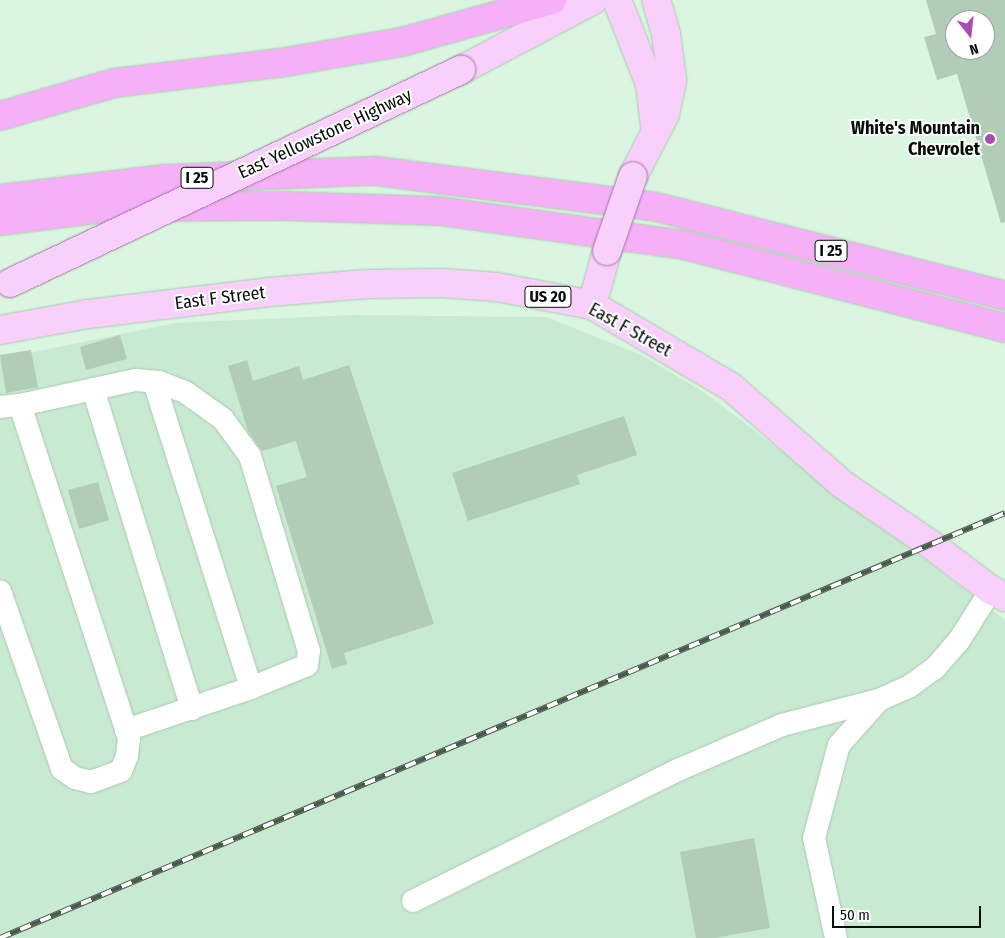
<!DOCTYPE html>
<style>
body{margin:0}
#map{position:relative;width:1005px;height:938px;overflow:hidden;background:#daf6e0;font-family:"Fira Sans Condensed",sans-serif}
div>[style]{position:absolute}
.built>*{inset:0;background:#c8ead0}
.building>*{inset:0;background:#b1ccb7}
.roads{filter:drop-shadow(0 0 1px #acc7b2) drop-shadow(0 0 1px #acc7b2)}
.minor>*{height:22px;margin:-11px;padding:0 11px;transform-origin:11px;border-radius:11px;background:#fff}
.major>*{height:28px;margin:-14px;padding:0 14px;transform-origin:14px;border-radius:14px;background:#f9d0fb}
.highway>*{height:28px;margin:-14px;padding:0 14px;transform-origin:14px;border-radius:14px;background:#f5b0f8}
.rail>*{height:5.5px;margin-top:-2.75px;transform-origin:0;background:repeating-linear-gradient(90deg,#fff 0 11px,#4b5a4e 0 22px);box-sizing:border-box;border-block:1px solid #4b5a4e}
.bridges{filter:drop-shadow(0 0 1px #a177a4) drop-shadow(0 0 1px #a177a4)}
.major-bridge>*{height:28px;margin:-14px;padding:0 14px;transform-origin:14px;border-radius:14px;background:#f9d0fb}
.dots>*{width:14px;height:14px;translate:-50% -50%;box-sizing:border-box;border:2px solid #fff;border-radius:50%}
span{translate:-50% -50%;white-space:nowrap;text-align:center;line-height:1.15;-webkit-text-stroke:4px #fff;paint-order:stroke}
.shield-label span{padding:1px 4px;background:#fff;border:1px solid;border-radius:4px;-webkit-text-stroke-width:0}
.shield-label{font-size:16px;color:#060e08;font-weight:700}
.poi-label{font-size:18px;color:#060e08;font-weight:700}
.right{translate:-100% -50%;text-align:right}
.street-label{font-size:18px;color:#060e08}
.north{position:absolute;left:945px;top:10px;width:50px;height:50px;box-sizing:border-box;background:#fff;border:1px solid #9b9f9c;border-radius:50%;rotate:164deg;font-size:14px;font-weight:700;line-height:20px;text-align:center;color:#060e08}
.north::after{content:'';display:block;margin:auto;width:18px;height:22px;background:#ac4bb3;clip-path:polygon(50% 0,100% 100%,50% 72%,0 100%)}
.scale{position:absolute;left:832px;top:906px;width:149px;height:22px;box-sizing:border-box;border:2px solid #060e08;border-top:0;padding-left:6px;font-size:15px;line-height:18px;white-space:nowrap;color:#060e08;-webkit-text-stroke:4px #fff;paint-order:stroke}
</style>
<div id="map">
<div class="built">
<div style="clip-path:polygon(352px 315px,546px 317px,641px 355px,705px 393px,1005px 620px,1005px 938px,0 938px,0 359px,175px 323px)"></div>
</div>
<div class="building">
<div style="clip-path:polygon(evenodd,926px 0,1005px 0,1005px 222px,1001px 223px,957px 74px,937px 80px,924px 37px,936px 34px,926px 0,955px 20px,985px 20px,985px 50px,955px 50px,955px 20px)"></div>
<div style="clip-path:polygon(120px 335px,127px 359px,86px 370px,80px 347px)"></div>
<div style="clip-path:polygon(31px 350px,38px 387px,6px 393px,0 355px)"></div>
<div style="clip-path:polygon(247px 360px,253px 381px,299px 366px,303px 380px,349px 365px,434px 624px,344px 653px,347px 664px,332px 669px,276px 486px,307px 477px,296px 441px,262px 451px,248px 431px,228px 366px)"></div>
<div style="clip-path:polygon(624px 416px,637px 455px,577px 475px,580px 484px,468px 521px,452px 473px)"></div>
<div style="clip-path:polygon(98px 482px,109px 520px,79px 529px,68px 490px)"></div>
<div style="clip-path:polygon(754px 838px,770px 928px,714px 938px,696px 938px,680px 852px)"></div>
</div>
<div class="roads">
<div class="minor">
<div style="left:154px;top:382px;width:321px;rotate:72.4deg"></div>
<div style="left:93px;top:389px;width:335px;rotate:72.8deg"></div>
<div style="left:20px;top:405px;width:119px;rotate:-12.2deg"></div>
<div style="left:136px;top:380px;width:23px;rotate:5deg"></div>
<div style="left:159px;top:382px;width:28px;rotate:21deg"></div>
<div style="left:185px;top:392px;width:47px;rotate:35.4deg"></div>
<div style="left:223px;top:419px;width:46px;rotate:53.9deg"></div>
<div style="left:250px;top:456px;width:204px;rotate:73.2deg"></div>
<div style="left:309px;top:651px;width:14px;rotate:98deg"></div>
<div style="left:307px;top:665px;width:61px;rotate:157.7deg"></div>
<div style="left:251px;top:688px;width:132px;rotate:161.4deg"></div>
<div style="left:0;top:407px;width:20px;rotate:-6deg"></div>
<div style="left:20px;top:405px;width:351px;rotate:71.9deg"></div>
<div style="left:129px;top:739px;width:17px;rotate:97deg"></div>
<div style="left:127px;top:756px;width:16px;rotate:112deg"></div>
<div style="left:121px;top:771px;width:32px;rotate:160deg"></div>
<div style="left:91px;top:782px;width:16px;rotate:-166deg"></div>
<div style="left:75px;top:778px;width:16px;rotate:-145deg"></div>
<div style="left:62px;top:769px;width:188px;rotate:-109.2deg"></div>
<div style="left:413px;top:901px;width:296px;rotate:-26.3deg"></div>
<div style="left:678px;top:770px;width:113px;rotate:-23.4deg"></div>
<div style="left:782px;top:725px;width:100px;rotate:-14.5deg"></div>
<div style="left:836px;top:938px;width:102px;rotate:-102.4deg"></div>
<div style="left:814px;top:838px;width:96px;rotate:-75deg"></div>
<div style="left:839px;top:745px;width:60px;rotate:-48.4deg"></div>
<div style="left:879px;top:700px;width:34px;rotate:-24deg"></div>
<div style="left:910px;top:686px;width:31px;rotate:-36deg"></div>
<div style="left:935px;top:668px;width:35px;rotate:-49deg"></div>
<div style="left:958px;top:642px;width:62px;rotate:-57.6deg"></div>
</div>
<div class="major">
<div style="left:617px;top:0;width:90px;rotate:68.6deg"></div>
<div style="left:650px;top:84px;width:42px;rotate:83.2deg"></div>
<div style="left:461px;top:70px;width:149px;rotate:-27.9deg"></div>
<div style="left:633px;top:176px;width:70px;rotate:-62.7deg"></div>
<div style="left:665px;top:114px;width:35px;rotate:-78deg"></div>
<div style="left:672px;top:80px;width:46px;rotate:-97.4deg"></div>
<div style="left:666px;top:34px;width:35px;rotate:-106deg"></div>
<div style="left:592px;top:305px;width:56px;rotate:-74.5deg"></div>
<div style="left:0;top:330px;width:89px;rotate:-10.3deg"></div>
<div style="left:88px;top:314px;width:182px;rotate:-6.9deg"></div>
<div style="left:269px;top:292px;width:98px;rotate:-4.7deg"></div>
<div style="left:367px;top:284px;width:74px;rotate:-0.8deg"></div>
<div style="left:441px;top:283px;width:56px;rotate:4.1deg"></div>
<div style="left:497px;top:287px;width:97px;rotate:10.7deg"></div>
<div style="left:592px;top:305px;width:161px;rotate:30.5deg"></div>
<div style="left:731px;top:387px;width:147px;rotate:41.1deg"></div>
<div style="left:842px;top:484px;width:107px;rotate:34.3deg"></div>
<div style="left:930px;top:544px;width:76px;rotate:37deg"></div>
<div style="left:991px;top:590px;width:16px;rotate:27deg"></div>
</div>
<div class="highway">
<div style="left:0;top:116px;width:119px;rotate:-16.1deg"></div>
<div style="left:114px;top:83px;width:167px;rotate:-6.9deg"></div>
<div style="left:280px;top:63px;width:124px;rotate:-9.8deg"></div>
<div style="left:402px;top:42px;width:156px;rotate:-15.6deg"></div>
<div style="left:0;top:199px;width:165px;rotate:-7deg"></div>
<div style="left:164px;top:179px;width:212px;rotate:-2.2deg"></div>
<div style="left:376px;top:171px;width:283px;rotate:7.3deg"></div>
<div style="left:657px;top:207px;width:359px;rotate:14.3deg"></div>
<div style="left:0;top:221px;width:113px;rotate:-7.1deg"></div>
<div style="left:112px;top:207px;width:173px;rotate:-0.3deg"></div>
<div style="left:285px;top:206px;width:154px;rotate:1.9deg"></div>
<div style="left:439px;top:211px;width:247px;rotate:7.9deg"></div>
<div style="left:684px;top:245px;width:332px;rotate:14.5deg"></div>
</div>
</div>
<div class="rail">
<div style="left:0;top:938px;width:1091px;rotate:-22.92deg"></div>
</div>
<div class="bridges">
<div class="major-bridge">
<div style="left:607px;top:251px;width:79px;rotate:-70.9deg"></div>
<div style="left:10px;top:283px;width:499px;rotate:-25.3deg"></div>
</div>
</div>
<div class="dots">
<div style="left:990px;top:139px;background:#ac4bb3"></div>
</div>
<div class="shield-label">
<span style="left:197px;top:178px">I 25</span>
<span style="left:831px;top:251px">I 25</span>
<span style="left:548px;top:297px">US 20</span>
</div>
<div class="poi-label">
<span class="right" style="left:980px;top:139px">White's Mountain<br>Chevrolet</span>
</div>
<div class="street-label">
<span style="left:325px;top:134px;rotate:-25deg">East Yellowstone Highway</span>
<span style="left:220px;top:298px;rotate:-7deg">East F Street</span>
<span style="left:630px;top:330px;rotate:29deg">East F Street</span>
</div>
<div class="north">N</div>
<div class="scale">50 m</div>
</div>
